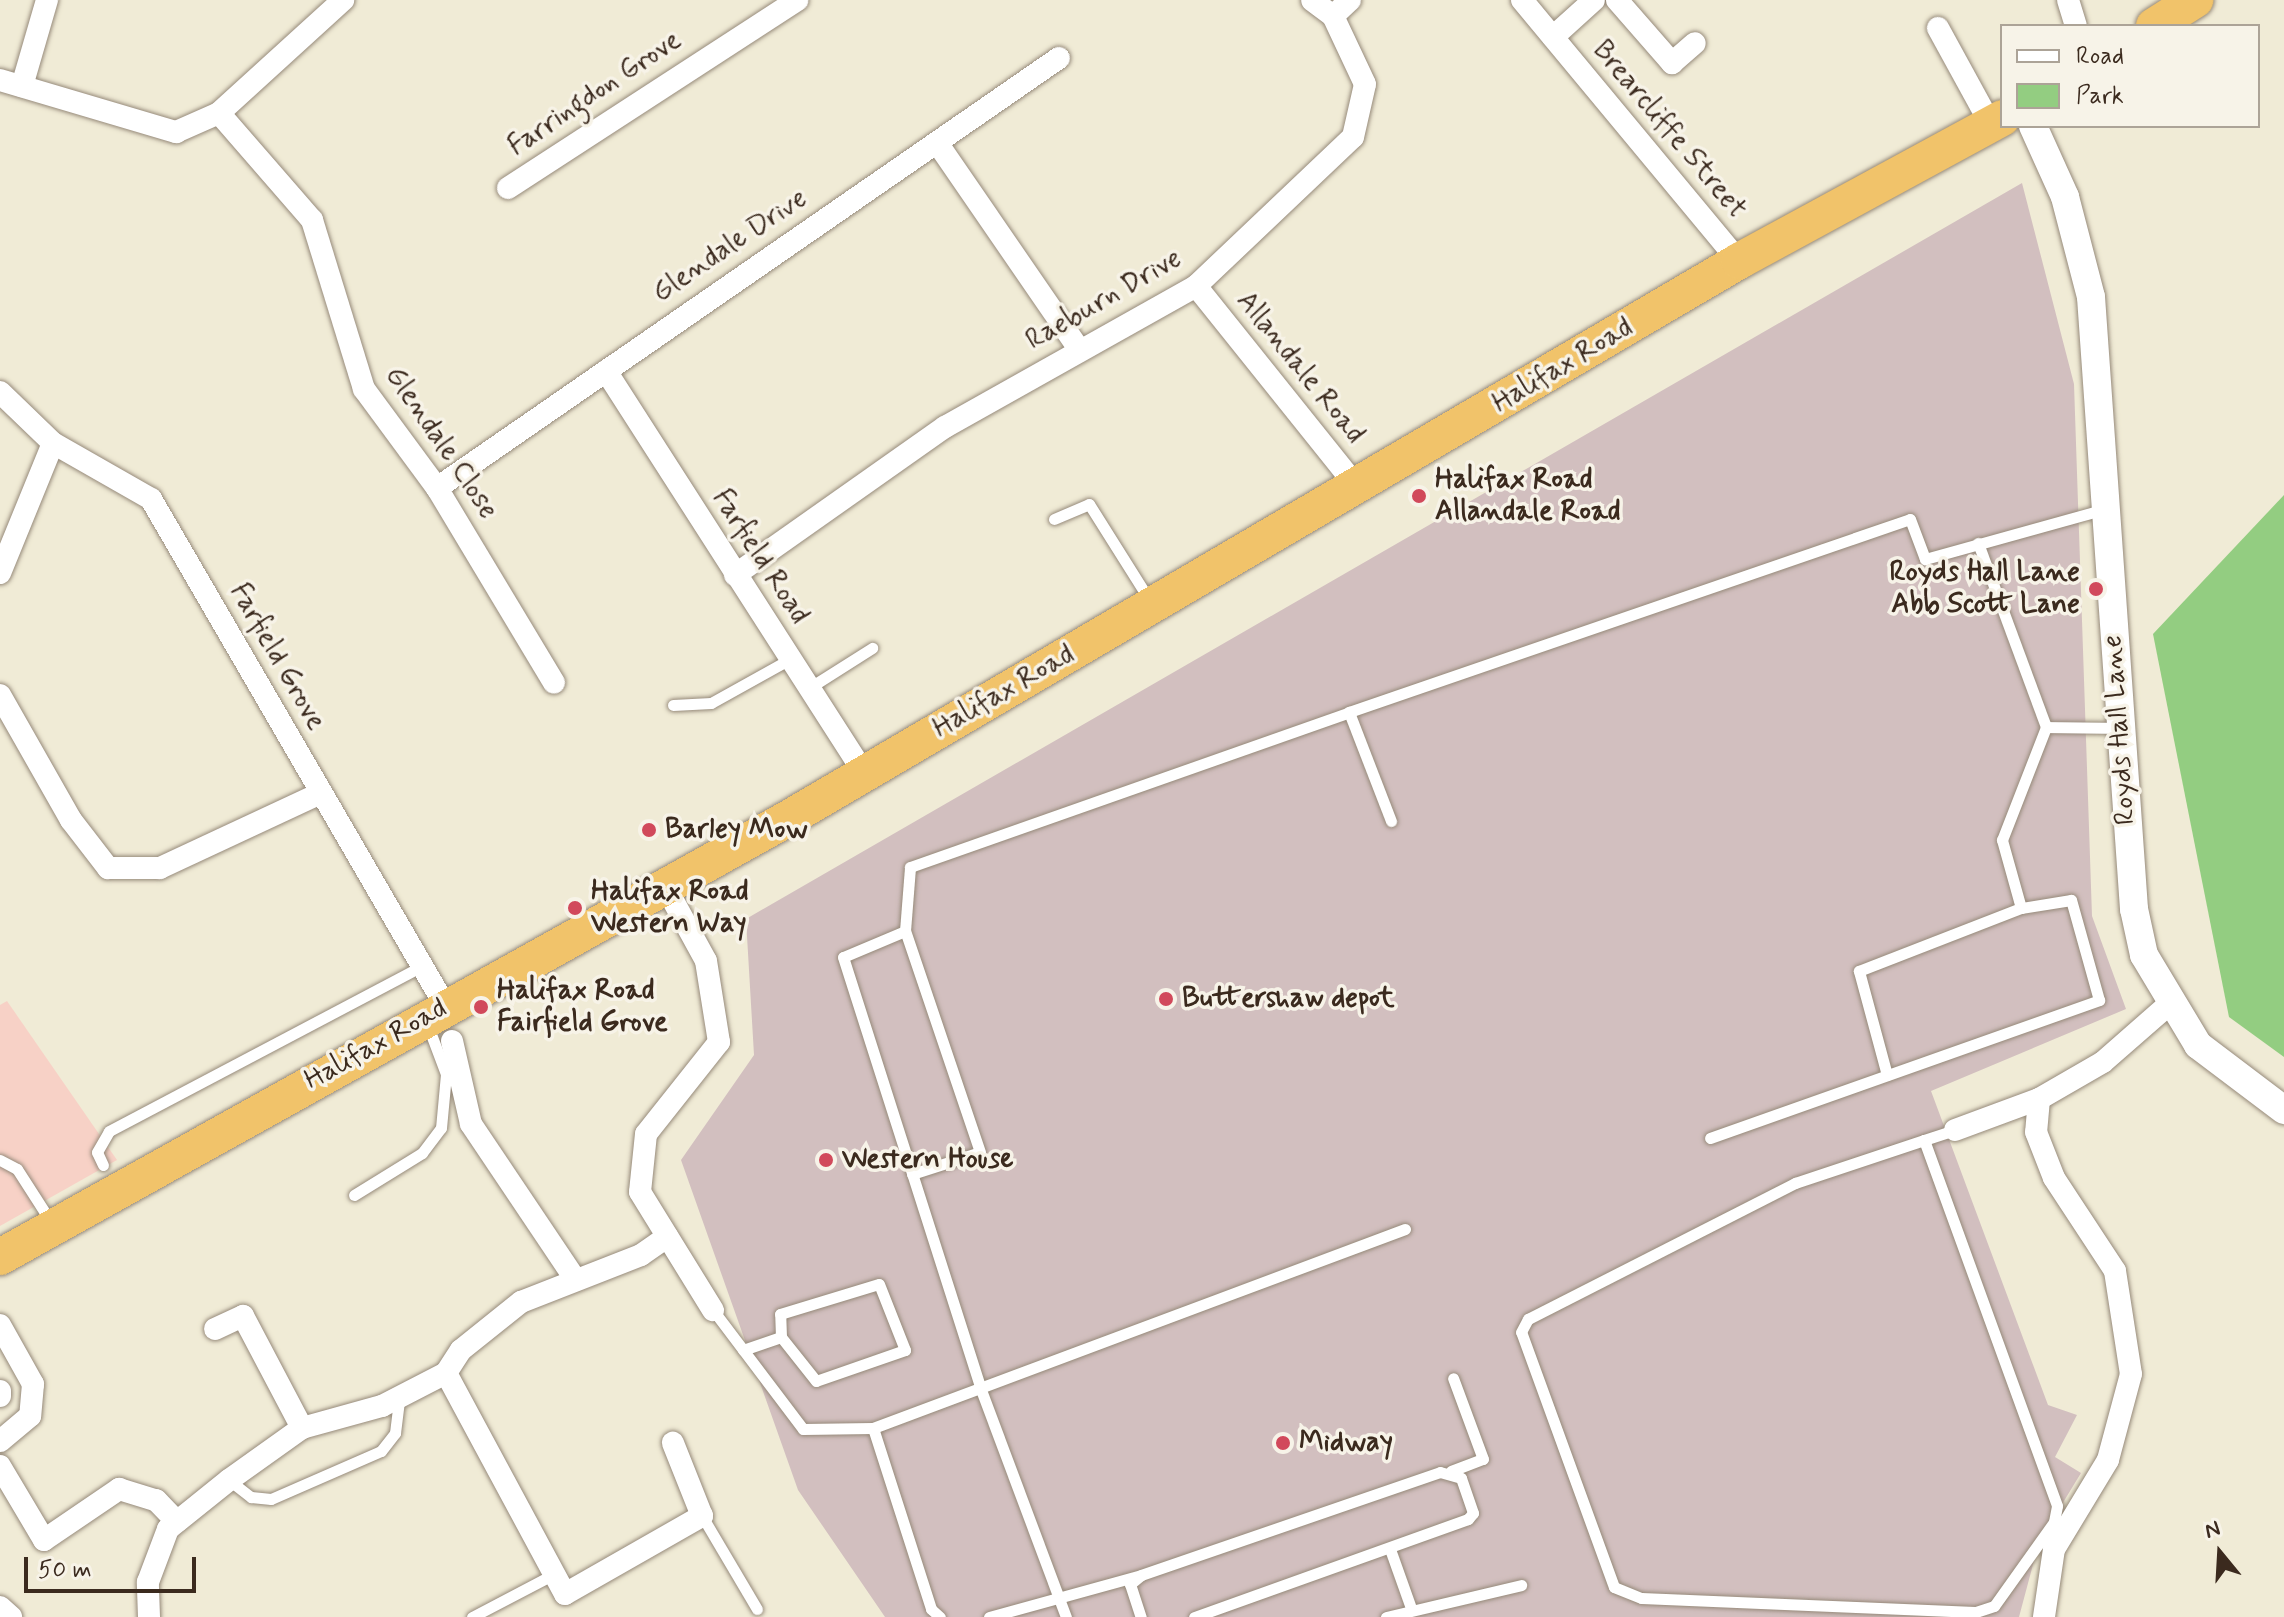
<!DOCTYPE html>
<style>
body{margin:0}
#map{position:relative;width:2284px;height:1617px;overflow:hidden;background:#f0ebd6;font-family:Mynerve,sans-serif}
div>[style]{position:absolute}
.built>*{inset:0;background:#f7d1c6}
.industrial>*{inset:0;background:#d2bfbf}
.green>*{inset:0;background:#93cd81}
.roads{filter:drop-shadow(0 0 2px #968a7a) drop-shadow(0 0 2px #968a7a)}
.service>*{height:11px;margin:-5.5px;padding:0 5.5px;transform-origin:5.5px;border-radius:5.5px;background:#fff}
.minor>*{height:22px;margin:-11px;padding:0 11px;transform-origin:11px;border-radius:11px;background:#fff}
.tertiary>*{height:28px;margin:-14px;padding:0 14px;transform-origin:14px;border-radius:14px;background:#fff}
.trunk>*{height:36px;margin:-18px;padding:0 18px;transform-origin:18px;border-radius:18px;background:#f1c36a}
.dots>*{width:22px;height:22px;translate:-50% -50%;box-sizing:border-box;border:4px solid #f7f3e8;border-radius:50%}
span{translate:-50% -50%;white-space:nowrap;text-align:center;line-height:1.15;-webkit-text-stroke:7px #f7f3e8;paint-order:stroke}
.street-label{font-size:28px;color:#3b2a1e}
.poi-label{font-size:28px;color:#3b2a1e;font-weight:700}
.left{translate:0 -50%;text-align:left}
.right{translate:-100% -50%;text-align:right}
.legend{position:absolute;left:2000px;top:24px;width:260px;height:104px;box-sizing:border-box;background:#f7f3e8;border:2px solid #aca397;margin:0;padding:10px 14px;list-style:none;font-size:24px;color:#3b2a1e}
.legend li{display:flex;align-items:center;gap:16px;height:40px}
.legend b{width:40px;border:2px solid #aca397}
.north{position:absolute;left:2180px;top:1513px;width:80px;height:80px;-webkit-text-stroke:6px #f7f3e8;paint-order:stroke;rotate:342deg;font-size:22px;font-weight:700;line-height:32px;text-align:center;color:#3b2a1e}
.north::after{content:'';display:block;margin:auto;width:28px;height:36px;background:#3b2a1e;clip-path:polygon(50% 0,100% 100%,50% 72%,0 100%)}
.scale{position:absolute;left:24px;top:1557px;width:172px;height:36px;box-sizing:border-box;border:4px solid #3b2a1e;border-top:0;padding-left:10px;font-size:24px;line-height:28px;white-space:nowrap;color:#3b2a1e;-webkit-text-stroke:6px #f7f3e8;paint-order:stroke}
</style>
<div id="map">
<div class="built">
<div style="clip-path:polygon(7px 1001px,117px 1160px,0 1226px,0 1005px)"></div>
</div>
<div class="industrial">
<div style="clip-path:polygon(2022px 183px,2074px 384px,2092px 916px,2126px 1009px,1931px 1091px,2048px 1405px,2077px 1415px,2055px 1457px,2081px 1473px,2039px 1542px,2019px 1617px,885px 1617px,798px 1490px,681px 1160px,754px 1055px,746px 919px)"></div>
</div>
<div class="green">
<div style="clip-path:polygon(2284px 495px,2284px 1057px,2229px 1017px,2153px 634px)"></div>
</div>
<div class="roads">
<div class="service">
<div style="left:1054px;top:519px;width:38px;rotate:-23deg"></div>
<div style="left:1089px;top:504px;width:115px;rotate:57.8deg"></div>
<div style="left:1978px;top:543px;width:196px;rotate:69.7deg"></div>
<div style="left:2046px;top:727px;width:74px;rotate:0.8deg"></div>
<div style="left:809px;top:688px;width:75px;rotate:-32.4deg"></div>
<div style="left:673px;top:705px;width:38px;rotate:-3deg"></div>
<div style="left:711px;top:703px;width:90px;rotate:-29.1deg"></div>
<div style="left:1391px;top:821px;width:117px;rotate:-111.1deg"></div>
<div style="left:1349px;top:712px;width:593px;rotate:-18.98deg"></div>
<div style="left:1910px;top:519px;width:43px;rotate:69.4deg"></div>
<div style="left:1925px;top:559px;width:187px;rotate:-15.5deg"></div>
<div style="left:905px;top:931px;width:64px;rotate:-85.5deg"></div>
<div style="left:910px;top:867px;width:466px;rotate:-19.4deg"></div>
<div style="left:1887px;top:1075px;width:108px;rotate:-105.1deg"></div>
<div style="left:1859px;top:971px;width:174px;rotate:-21.3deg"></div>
<div style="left:1710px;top:1138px;width:413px;rotate:-19.5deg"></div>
<div style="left:2099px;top:1000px;width:104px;rotate:-105.6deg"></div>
<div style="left:2071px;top:900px;width:51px;rotate:170.9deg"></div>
<div style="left:2021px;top:908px;width:71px;rotate:-105.6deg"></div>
<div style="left:2002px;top:840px;width:121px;rotate:-68.7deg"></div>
<div style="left:1924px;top:1140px;width:389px;rotate:70deg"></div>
<div style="left:2057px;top:1506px;width:16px;rotate:101deg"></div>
<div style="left:2054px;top:1522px;width:103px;rotate:125.5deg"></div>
<div style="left:1994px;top:1606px;width:20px;rotate:162deg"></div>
<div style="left:1975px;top:1612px;width:334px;rotate:-177.6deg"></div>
<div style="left:1641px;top:1598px;width:29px;rotate:-158deg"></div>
<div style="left:1614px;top:1587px;width:271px;rotate:-110deg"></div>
<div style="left:1521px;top:1332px;width:15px;rotate:-62deg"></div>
<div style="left:1528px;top:1319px;width:300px;rotate:-27deg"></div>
<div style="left:1795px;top:1183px;width:136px;rotate:-18.4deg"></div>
<div style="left:1924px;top:1140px;width:33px;rotate:-18deg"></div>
<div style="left:0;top:1160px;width:19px;rotate:28deg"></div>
<div style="left:17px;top:1169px;width:63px;rotate:57.3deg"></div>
<div style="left:103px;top:1165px;width:14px;rotate:-115deg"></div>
<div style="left:97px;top:1152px;width:24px;rotate:-60deg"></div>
<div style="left:109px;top:1131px;width:354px;rotate:-27.8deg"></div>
<div style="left:912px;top:1174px;width:71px;rotate:-17.9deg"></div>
<div style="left:980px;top:1152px;width:233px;rotate:-108.7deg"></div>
<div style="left:905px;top:931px;width:67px;rotate:157.2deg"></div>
<div style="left:843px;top:957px;width:451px;rotate:72.3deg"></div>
<div style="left:980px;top:1387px;width:246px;rotate:69.5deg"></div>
<div style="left:354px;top:1195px;width:80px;rotate:-31.7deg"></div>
<div style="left:422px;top:1153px;width:31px;rotate:-53deg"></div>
<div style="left:441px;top:1128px;width:54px;rotate:-84.7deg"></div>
<div style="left:446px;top:1074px;width:51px;rotate:-110.6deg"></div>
<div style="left:879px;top:1284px;width:71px;rotate:68.5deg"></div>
<div style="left:905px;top:1350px;width:94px;rotate:160.8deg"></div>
<div style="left:816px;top:1381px;width:56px;rotate:-128.5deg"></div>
<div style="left:781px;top:1337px;width:23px;rotate:-92deg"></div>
<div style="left:780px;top:1314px;width:103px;rotate:-16.9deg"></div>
<div style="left:713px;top:1310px;width:149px;rotate:52.9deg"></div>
<div style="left:803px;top:1429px;width:70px;rotate:-0.8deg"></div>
<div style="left:873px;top:1428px;width:568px;rotate:-20.51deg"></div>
<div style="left:743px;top:1350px;width:40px;rotate:-18.9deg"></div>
<div style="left:873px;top:1428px;width:190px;rotate:72.2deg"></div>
<div style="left:931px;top:1609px;width:12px;rotate:42deg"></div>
<div style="left:1451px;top:1471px;width:34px;rotate:-21deg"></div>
<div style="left:1483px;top:1459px;width:86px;rotate:-110.3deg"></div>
<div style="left:229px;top:1480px;width:28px;rotate:38deg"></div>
<div style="left:251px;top:1497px;width:20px;rotate:6deg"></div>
<div style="left:271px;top:1499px;width:120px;rotate:-23.6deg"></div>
<div style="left:381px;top:1451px;width:23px;rotate:-52deg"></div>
<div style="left:395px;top:1433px;width:35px;rotate:-83deg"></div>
<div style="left:702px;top:1516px;width:108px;rotate:59.4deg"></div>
<div style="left:1390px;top:1549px;width:63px;rotate:70.4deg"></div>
<div style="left:1140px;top:1576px;width:13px;rotate:141deg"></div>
<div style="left:1130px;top:1584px;width:35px;rotate:72deg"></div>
<div style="left:472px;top:1617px;width:93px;rotate:-27.7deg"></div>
<div style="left:989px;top:1617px;width:158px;rotate:-15.4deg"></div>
<div style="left:1141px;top:1575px;width:316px;rotate:-19deg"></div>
<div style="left:1440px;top:1472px;width:22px;rotate:16deg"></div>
<div style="left:1461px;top:1478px;width:37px;rotate:71deg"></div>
<div style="left:1473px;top:1513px;width:8px;rotate:130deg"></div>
<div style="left:1468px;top:1519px;width:291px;rotate:160.3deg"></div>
<div style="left:1386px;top:1617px;width:139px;rotate:-13.3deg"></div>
</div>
<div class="minor">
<div style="left:1522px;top:0;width:339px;rotate:50.3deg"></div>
<div style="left:1617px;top:0;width:84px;rotate:48.9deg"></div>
<div style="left:1672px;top:63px;width:30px;rotate:-41deg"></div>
<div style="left:2068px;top:0;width:27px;rotate:73deg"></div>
<div style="left:1333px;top:16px;width:23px;rotate:-43deg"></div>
<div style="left:1938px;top:28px;width:111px;rotate:61.3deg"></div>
<div style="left:1553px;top:37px;width:55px;rotate:-42.1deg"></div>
<div style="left:0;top:80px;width:184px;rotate:16.5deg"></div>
<div style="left:176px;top:132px;width:47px;rotate:-23.8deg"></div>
<div style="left:219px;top:113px;width:168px;rotate:-42.3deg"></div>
<div style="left:22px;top:86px;width:90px;rotate:-73.8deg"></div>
<div style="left:219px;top:113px;width:142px;rotate:49deg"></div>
<div style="left:312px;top:220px;width:177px;rotate:72.9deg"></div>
<div style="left:364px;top:389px;width:123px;rotate:53.6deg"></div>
<div style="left:437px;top:488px;width:227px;rotate:59deg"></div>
<div style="left:938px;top:144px;width:247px;rotate:55.5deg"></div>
<div style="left:508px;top:188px;width:345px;rotate:-33deg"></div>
<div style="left:1196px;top:286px;width:259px;rotate:51.3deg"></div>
<div style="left:606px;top:371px;width:479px;rotate:57.3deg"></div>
<div style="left:0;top:392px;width:74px;rotate:43.9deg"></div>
<div style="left:53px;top:443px;width:113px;rotate:29.7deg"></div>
<div style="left:151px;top:499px;width:587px;rotate:59.86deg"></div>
<div style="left:437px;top:488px;width:756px;rotate:-34.66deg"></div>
<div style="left:0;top:573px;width:140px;rotate:-67.8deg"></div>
<div style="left:735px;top:575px;width:257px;rotate:-35.2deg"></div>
<div style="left:945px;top:427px;width:288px;rotate:-29.3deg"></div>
<div style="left:1196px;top:286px;width:216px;rotate:-43.5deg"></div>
<div style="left:1353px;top:137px;width:54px;rotate:-77.2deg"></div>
<div style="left:1365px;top:84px;width:75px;rotate:-115.2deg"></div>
<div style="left:1333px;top:16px;width:26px;rotate:-143deg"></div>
<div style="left:0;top:695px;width:144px;rotate:60.4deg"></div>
<div style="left:71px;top:820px;width:61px;rotate:52.4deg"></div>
<div style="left:108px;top:868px;width:52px"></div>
<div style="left:160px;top:868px;width:178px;rotate:-25deg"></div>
<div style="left:665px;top:886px;width:85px;rotate:61.3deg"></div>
<div style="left:706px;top:961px;width:82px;rotate:80.9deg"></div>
<div style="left:719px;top:1042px;width:117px;rotate:128.4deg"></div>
<div style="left:646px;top:1134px;width:58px;rotate:95.9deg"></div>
<div style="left:640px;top:1192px;width:139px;rotate:58.3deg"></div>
<div style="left:452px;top:1041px;width:85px;rotate:77.1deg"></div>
<div style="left:471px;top:1124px;width:183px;rotate:56.1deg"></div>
<div style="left:2039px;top:1099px;width:33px;rotate:95deg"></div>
<div style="left:2036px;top:1132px;width:49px;rotate:68.6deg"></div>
<div style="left:2054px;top:1178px;width:111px;rotate:56.7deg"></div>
<div style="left:2115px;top:1271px;width:104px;rotate:81.2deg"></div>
<div style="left:2131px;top:1374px;width:89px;rotate:105deg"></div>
<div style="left:2108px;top:1460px;width:104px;rotate:121.2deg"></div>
<div style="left:2054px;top:1549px;width:69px;rotate:98.4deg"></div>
<div style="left:1955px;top:1130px;width:90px;rotate:-20.3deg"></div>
<div style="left:2039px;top:1099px;width:74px;rotate:-30deg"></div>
<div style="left:2103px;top:1062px;width:86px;rotate:-41.2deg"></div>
<div style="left:0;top:1325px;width:68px;rotate:60.8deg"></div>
<div style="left:33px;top:1384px;width:32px;rotate:95deg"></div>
<div style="left:30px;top:1416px;width:39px;rotate:140deg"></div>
<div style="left:215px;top:1329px;width:31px;rotate:-25deg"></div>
<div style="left:243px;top:1316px;width:127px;rotate:62.2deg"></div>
<div style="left:446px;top:1373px;width:251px;rotate:61.7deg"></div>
<div style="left:565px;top:1594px;width:158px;rotate:-29.7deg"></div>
<div style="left:702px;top:1516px;width:79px;rotate:-111.7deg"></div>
<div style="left:0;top:1391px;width:5px;rotate:90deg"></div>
<div style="left:0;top:1466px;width:86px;rotate:59.3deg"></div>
<div style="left:44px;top:1540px;width:91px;rotate:-34.2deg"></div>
<div style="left:119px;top:1489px;width:39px;rotate:17deg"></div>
<div style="left:156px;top:1500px;width:30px;rotate:46deg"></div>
<div style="left:0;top:1607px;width:15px;rotate:42deg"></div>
<div style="left:149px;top:1617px;width:35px;rotate:-92deg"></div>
<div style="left:148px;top:1582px;width:57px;rotate:-69.3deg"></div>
<div style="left:168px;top:1529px;width:78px;rotate:-38.8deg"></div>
<div style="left:229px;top:1480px;width:90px;rotate:-35.5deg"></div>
<div style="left:302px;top:1428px;width:83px;rotate:-15.4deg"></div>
<div style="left:382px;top:1406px;width:72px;rotate:-27.3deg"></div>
<div style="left:446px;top:1373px;width:27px;rotate:-57deg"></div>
<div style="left:461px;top:1350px;width:77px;rotate:-38.7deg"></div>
<div style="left:521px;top:1302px;width:129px;rotate:-21.4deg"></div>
<div style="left:641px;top:1255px;width:32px;rotate:-35deg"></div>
</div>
<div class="tertiary">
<div style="left:2033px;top:126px;width:78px;rotate:65.7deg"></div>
<div style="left:2065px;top:197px;width:103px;rotate:75.4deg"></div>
<div style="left:2091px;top:297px;width:614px;rotate:85.98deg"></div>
<div style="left:2134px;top:909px;width:47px;rotate:77.7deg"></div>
<div style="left:2144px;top:955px;width:105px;rotate:59deg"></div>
<div style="left:2198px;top:1045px;width:108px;rotate:37.1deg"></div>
</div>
<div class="trunk">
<div style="left:2154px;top:26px;width:49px;rotate:-32.4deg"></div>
<div style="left:0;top:1257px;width:903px;rotate:-29.09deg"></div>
<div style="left:789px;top:818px;width:1101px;rotate:-30.38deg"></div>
<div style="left:1739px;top:261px;width:299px;rotate:-28.5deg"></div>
</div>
</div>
<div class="dots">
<div style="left:1419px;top:496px;background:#d1495b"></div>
<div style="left:2096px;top:589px;background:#d1495b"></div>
<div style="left:649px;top:830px;background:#d1495b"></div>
<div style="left:575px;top:908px;background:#d1495b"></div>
<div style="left:1166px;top:999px;background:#d1495b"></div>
<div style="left:481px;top:1007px;background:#d1495b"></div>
<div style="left:826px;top:1160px;background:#d1495b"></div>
<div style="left:1283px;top:1443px;background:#d1495b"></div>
</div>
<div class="street-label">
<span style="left:595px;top:94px;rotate:-34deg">Farringdon Grove</span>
<span style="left:1669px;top:130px;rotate:50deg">Brearcliffe Street</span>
<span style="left:730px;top:246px;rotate:-34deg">Glendale Drive</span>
<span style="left:1104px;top:300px;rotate:-30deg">Raeburn Drive</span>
<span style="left:1563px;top:366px;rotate:-31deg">Halifax Road</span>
<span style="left:1300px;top:368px;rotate:51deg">Allandale Road</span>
<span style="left:441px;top:443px;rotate:56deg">Glendale Close</span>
<span style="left:760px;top:557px;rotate:57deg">Farfield Road</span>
<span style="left:277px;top:657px;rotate:60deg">Farfield Grove</span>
<span style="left:1004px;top:692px;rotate:-30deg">Halifax Road</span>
<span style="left:2120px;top:730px;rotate:-94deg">Royds Hall Lane</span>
<span style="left:376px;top:1045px;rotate:-29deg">Halifax Road</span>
</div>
<div class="poi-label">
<span class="left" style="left:1435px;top:496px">Halifax Road<br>Allandale Road</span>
<span class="right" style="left:2080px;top:589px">Royds Hall Lane<br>Abb Scott Lane</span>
<span class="left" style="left:665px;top:830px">Barley Mow</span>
<span class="left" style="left:591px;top:908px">Halifax Road<br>Western Way</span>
<span class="left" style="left:497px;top:1007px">Halifax Road<br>Fairfield Grove</span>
<span class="left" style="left:1182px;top:999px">Buttershaw depot</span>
<span class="left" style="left:842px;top:1160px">Western House</span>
<span class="left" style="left:1299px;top:1443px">Midway</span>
</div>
<ul class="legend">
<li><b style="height:10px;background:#fff"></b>Road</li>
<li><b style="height:22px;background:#93cd81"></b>Park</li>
</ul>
<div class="north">N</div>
<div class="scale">50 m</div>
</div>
